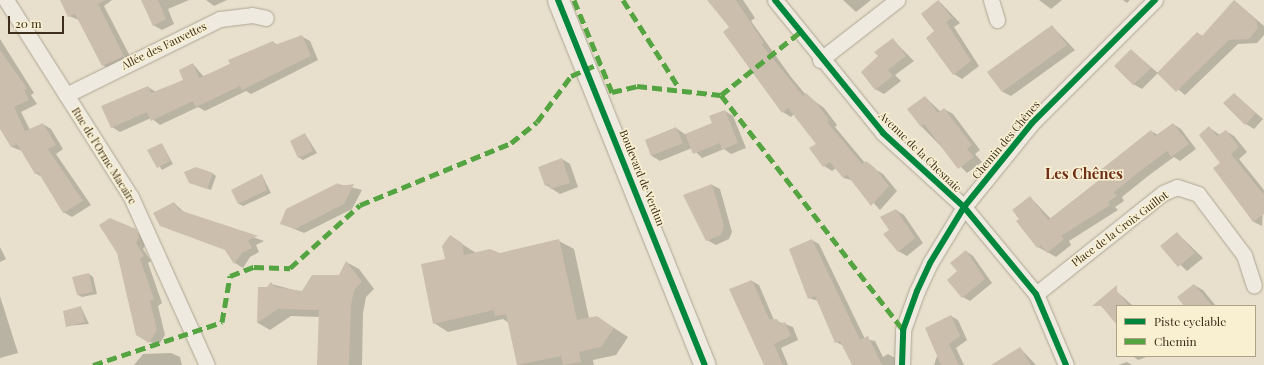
<!DOCTYPE html>
<meta charset="utf-8">
<style>
body{margin:0}
#map{position:relative;width:1264px;height:365px;overflow:hidden;background:#e8e0cc;font-family:"Playfair Display",serif}
div>[style]{position:absolute}
.shadow>*{inset:0;background:#0003}
.building>*{inset:0;background:#ccbead}
.roads{filter:drop-shadow(0 0 1px #ada595) drop-shadow(0 0 1px #ada595)}
.street>*{height:15px;margin:-7.5px;padding:0 7.5px;transform-origin:7.5px;border-radius:7.5px;background:#eeeadf}
.secondary>*{height:21px;margin:-10.5px;padding:0 10.5px;transform-origin:10.5px;border-radius:10.5px;background:#eeeadf}
.quiet>*{height:5px;margin-top:-2.5px;transform-origin:0;background:repeating-linear-gradient(90deg,#54a441 0 10px,transparent 0 15px)}
.cycleway>*{height:6px;margin:-3px;padding:0 3px;transform-origin:3px;border-radius:3px;background:#00873e}
span{translate:-50% -50%;white-space:nowrap;text-align:center;line-height:1.15;-webkit-text-stroke:3px #f9f0d2;paint-order:stroke}
.street-label{font-size:11px;color:#3d2e1c}
.district-label{font-size:15px;color:#6e2e17;font-weight:700}
.legend{position:absolute;left:1116px;top:305px;width:140px;height:52px;box-sizing:border-box;background:#f9f0d2;border:1px solid #aea289;margin:0;padding:5px 7px;list-style:none;font-size:12px;color:#3d2e1c}
.legend li{display:flex;align-items:center;gap:8px;height:20px}
.legend b{width:20px;border:1px solid #aea289}
.scale{position:absolute;left:8px;top:16px;width:56px;height:18px;box-sizing:border-box;border:2px solid #3d2e1c;border-top:0;padding-left:5px;font-size:12px;line-height:14px;white-space:nowrap;color:#3d2e1c;-webkit-text-stroke:3px #f9f0d2;paint-order:stroke}
</style>
<div id="map">
<div class="shadow">
<div style="clip-path:polygon(62px 0,112px 0,104px 6px,132px 60px,111px 70px,103px 65px,79px 20px,69px 16px)"></div>
<div style="clip-path:polygon(142px 0,189px 0,168px 9px,174px 24px,162px 30px,153px 25px)"></div>
<div style="clip-path:polygon(206px 0,227px 0,214px 6px)"></div>
<div style="clip-path:polygon(708px 0,743px 0,755px 18px,751px 21px,791px 77px,806px 95px,824px 108px,837px 125px,835px 127px,865px 163px,883px 174px,897px 191px,880px 210px,854px 181px,844px 178px,836px 168px,832px 171px,824px 166px,817px 144px,794px 114px,791px 117px,783px 112px,730px 27px)"></div>
<div style="clip-path:polygon(843px 0,871px 0,856px 12px)"></div>
<div style="clip-path:polygon(1039px 0,1062px 0,1051px 9px)"></div>
<div style="clip-path:polygon(1123px 0,1130px 0,1127px 3px)"></div>
<div style="clip-path:polygon(939px 1px,960px 23px,954px 27px,979px 66px,962px 79px,954px 74px,935px 31px)"></div>
<div style="clip-path:polygon(1235px 1px,1264px 26px,1264px 35px,1257px 43px,1238px 44px,1185px 95px,1158px 73px,1142px 89px,1133px 84px,1131px 50px,1158px 73px,1197px 33px,1203px 36px)"></div>
<div style="clip-path:polygon(1052px 26px,1075px 50px,1011px 96px,1003px 92px,988px 73px)"></div>
<div style="clip-path:polygon(301px 36px,310px 41px,318px 60px,251px 94px,246px 91px,205px 111px,198px 107px,160px 125px,151px 118px,120px 132px,112px 127px,148px 87px,156px 92px,185px 80px,193px 64px,204px 77px,273px 42px,278px 45px)"></div>
<div style="clip-path:polygon(0 39px,34px 93px,31px 95px,37px 104px,21px 112px,30px 130px,43px 124px,51px 129px,63px 149px,56px 154px,91px 205px,72px 217px,63px 212px,42px 177px,35px 173px,22px 151px,12px 147px,0 127px)"></div>
<div style="clip-path:polygon(893px 40px,914px 61px,895px 75px,901px 81px,884px 94px,875px 89px,879px 56px)"></div>
<div style="clip-path:polygon(1234px 94px,1263px 119px,1254px 129px,1246px 124px)"></div>
<div style="clip-path:polygon(925px 97px,941px 112px,944px 109px,953px 114px,980px 150px,975px 154px,982px 162px,967px 173px,921px 126px)"></div>
<div style="clip-path:polygon(725px 111px,733px 116px,746px 148px,731px 154px,724px 149px,702px 158px,692px 148px,660px 161px,652px 156px,646px 140px,676px 128px,686px 135px,713px 124px)"></div>
<div style="clip-path:polygon(1173px 124px,1181px 129px,1196px 149px,1180px 161px,1174px 157px,1148px 176px,1122px 197px,1124px 201px,1115px 207px,1118px 210px,1069px 241px,1071px 245px,1056px 257px,1038px 247px,1030px 197px,1051px 219px,1104px 178px,1151px 131px,1158px 135px)"></div>
<div style="clip-path:polygon(1210px 128px,1220px 135px,1226px 131px,1234px 136px,1247px 152px,1239px 159px,1264px 190px,1262px 226px,1254px 222px,1215px 168px,1222px 163px)"></div>
<div style="clip-path:polygon(305px 134px,317px 153px,303px 160px,298px 157px)"></div>
<div style="clip-path:polygon(162px 144px,173px 164px,162px 170px,149px 150px)"></div>
<div style="clip-path:polygon(562px 159px,570px 164px,578px 187px,560px 194px,546px 185px)"></div>
<div style="clip-path:polygon(212px 173px,216px 176px,211px 190px,190px 182px)"></div>
<div style="clip-path:polygon(262px 175px,271px 193px,243px 206px,239px 204px,233px 190px)"></div>
<div style="clip-path:polygon(338px 184px,362px 190px,352px 209px,304px 233px,282px 224px)"></div>
<div style="clip-path:polygon(712px 185px,720px 189px,732px 232px,729px 239px,716px 245px,707px 240px)"></div>
<div style="clip-path:polygon(174px 203px,185px 213px,264px 241px,256px 245px,259px 252px,250px 257px,243px 268px,235px 263px,228px 252px,231px 251px,160px 225px)"></div>
<div style="clip-path:polygon(896px 210px,904px 215px,923px 243px,907px 256px,898px 251px,891px 230px)"></div>
<div style="clip-path:polygon(135px 230px,147px 242px,143px 249px,151px 261px,148px 263px,162px 303px,158px 306px,165px 335px,158px 346px,137px 334px,118px 252px)"></div>
<div style="clip-path:polygon(1177px 233px,1203px 258px,1187px 271px,1161px 246px)"></div>
<div style="clip-path:polygon(451px 237px,476px 253px,500px 254px,559px 241px,574px 249px,589px 318px,597px 317px,628px 337px,616px 355px,593px 360px,594px 365px,518px 365px,509px 323px,503px 319px,448px 332px,434px 323px)"></div>
<div style="clip-path:polygon(812px 240px,819px 244px,865px 339px,875px 341px,883px 357px,888px 354px,895px 358px,895px 365px,853px 365px,844px 346px,836px 342px,818px 301px,809px 298px)"></div>
<div style="clip-path:polygon(0 247px,6px 259px,0 262px)"></div>
<div style="clip-path:polygon(966px 251px,973px 256px,992px 283px,970px 301px,963px 297px,959px 272px)"></div>
<div style="clip-path:polygon(346px 262px,359px 269px,374px 289px,366px 297px,363px 313px,362px 365px,318px 365px,320px 317px,291px 316px,270px 330px,258px 323px,259px 288px,268px 288px,271px 284px,302px 292px,339px 276px)"></div>
<div style="clip-path:polygon(89px 274px,93px 277px,97px 294px,82px 297px,78px 295px)"></div>
<div style="clip-path:polygon(752px 281px,759px 285px,774px 320px,793px 327px,798px 340px,781px 348px,788px 365px,765px 365px)"></div>
<div style="clip-path:polygon(1194px 285px,1203px 290px,1216px 306px,1185px 306px)"></div>
<div style="clip-path:polygon(1114px 289px,1133px 306px,1117px 306px,1117px 322px)"></div>
<div style="clip-path:polygon(0 296px,18px 353px,0 358px)"></div>
<div style="clip-path:polygon(81px 307px,89px 324px,67px 326px)"></div>
<div style="clip-path:polygon(951px 316px,958px 320px,967px 340px,956px 348px,964px 365px,934px 365px)"></div>
<div style="clip-path:polygon(1020px 348px,1036px 365px,1004px 365px)"></div>
<div style="clip-path:polygon(171px 353px,180px 357px,182px 365px,134px 365px,143px 354px)"></div>
<div style="clip-path:polygon(1133px 356px,1149px 356px,1138px 360px)"></div>
<div style="clip-path:polygon(1127px 362px,1132px 365px,1118px 365px)"></div>
</div>
<div class="building">
<div style="clip-path:polygon(60px 0,106px 0,98px 4px,124px 56px,102px 66px,75px 14px,68px 17px)"></div>
<div style="clip-path:polygon(141px 0,158px 0,166px 19px,153px 26px)"></div>
<div style="clip-path:polygon(707px 0,736px 0,764px 43px,762px 45px,803px 96px,806px 93px,816px 102px,829px 120px,827px 122px,862px 164px,866px 161px,875px 168px,889px 186px,871px 206px,847px 175px,843px 178px,830px 162px,823px 167px,809px 148px,816px 144px,788px 108px,782px 113px,723px 32px,729px 27px)"></div>
<div style="clip-path:polygon(938px 0,952px 18px,946px 22px,971px 61px,953px 75px,926px 38px,934px 31px,921px 14px)"></div>
<div style="clip-path:polygon(1234px 0,1256px 20px,1258px 28px,1249px 39px,1229px 40px,1176px 92px,1157px 73px,1197px 32px,1202px 36px)"></div>
<div style="clip-path:polygon(1052px 25px,1067px 45px,1002px 92px,987px 72px)"></div>
<div style="clip-path:polygon(302px 35px,311px 56px,242px 90px,240px 86px,196px 107px,193px 101px,151px 121px,147px 112px,111px 128px,101px 106px,148px 86px,151px 93px,183px 80px,179px 70px,193px 63px,199px 78px,230px 64px,228px 60px,273px 41px,275px 45px)"></div>
<div style="clip-path:polygon(893px 38px,906px 56px,888px 70px,893px 76px,875px 90px,861px 72px,878px 56px,874px 52px)"></div>
<div style="clip-path:polygon(1131px 49px,1151px 68px,1133px 85px,1114px 66px)"></div>
<div style="clip-path:polygon(0 50px,27px 88px,24px 90px,29px 100px,14px 107px,25px 131px,43px 123px,56px 145px,48px 149px,83px 201px,63px 213px,38px 172px,35px 174px,17px 144px,11px 147px,0 129px)"></div>
<div style="clip-path:polygon(1234px 93px,1256px 113px,1245px 125px,1223px 103px)"></div>
<div style="clip-path:polygon(925px 96px,938px 113px,944px 108px,972px 145px,967px 149px,974px 157px,958px 169px,924px 124px,921px 127px,907px 109px)"></div>
<div style="clip-path:polygon(725px 110px,738px 143px,722px 150px,720px 143px,693px 154px,685px 134px,712px 123px,709px 116px)"></div>
<div style="clip-path:polygon(1173px 123px,1189px 144px,1171px 157px,1167px 151px,1139px 172px,1114px 192px,1117px 196px,1108px 202px,1110px 205px,1061px 236px,1064px 239px,1047px 253px,1041px 245px,1037px 248px,1016px 221px,1019px 219px,1012px 210px,1030px 196px,1048px 220px,1103px 177px,1098px 172px,1151px 130px,1155px 136px)"></div>
<div style="clip-path:polygon(1209px 126px,1217px 136px,1226px 130px,1239px 147px,1231px 154px,1264px 195px,1264px 214px,1253px 222px,1213px 168px,1220px 163px,1199px 135px)"></div>
<div style="clip-path:polygon(676px 127px,683px 143px,651px 156px,645px 140px)"></div>
<div style="clip-path:polygon(305px 133px,313px 151px,298px 158px,290px 141px)"></div>
<div style="clip-path:polygon(162px 143px,170px 161px,157px 168px,147px 150px)"></div>
<div style="clip-path:polygon(562px 158px,570px 183px,550px 189px,549px 184px,545px 186px,538px 167px)"></div>
<div style="clip-path:polygon(196px 167px,213px 173px,207px 189px,189px 183px,184px 172px)"></div>
<div style="clip-path:polygon(262px 174px,267px 190px,238px 204px,231px 190px)"></div>
<div style="clip-path:polygon(338px 183px,340px 186px,354px 184px,344px 204px,295px 229px,280px 224px,286px 209px)"></div>
<div style="clip-path:polygon(712px 184px,724px 226px,721px 235px,706px 241px,683px 195px)"></div>
<div style="clip-path:polygon(174px 202px,179px 210px,258px 236px,248px 240px,252px 248px,242px 253px,234px 264px,225px 250px,160px 226px,153px 213px)"></div>
<div style="clip-path:polygon(896px 209px,915px 238px,898px 252px,883px 234px,889px 230px,880px 217px)"></div>
<div style="clip-path:polygon(110px 218px,136px 229px,139px 237px,136px 243px,144px 256px,140px 259px,154px 299px,150px 301px,157px 330px,149px 343px,136px 335px,117px 253px,99px 225px)"></div>
<div style="clip-path:polygon(1177px 232px,1195px 253px,1178px 267px,1160px 246px)"></div>
<div style="clip-path:polygon(450px 235px,462px 243px,464px 255px,490px 249px,500px 253px,559px 239px,577px 320px,597px 316px,614px 328px,601px 347px,579px 352px,581px 362px,563px 365px,561px 356px,517px 365px,506px 314px,495px 316px,494px 310px,433px 324px,421px 264px,445px 259px,442px 246px)"></div>
<div style="clip-path:polygon(812px 239px,860px 340px,868px 336px,882px 365px,852px 365px,840px 341px,835px 343px,815px 296px,808px 299px,789px 249px)"></div>
<div style="clip-path:polygon(966px 250px,985px 279px,962px 298px,947px 280px,957px 271px,950px 263px)"></div>
<div style="clip-path:polygon(346px 261px,362px 282px,354px 290px,351px 305px,349px 365px,317px 365px,319px 310px,278px 309px,257px 323px,258px 287px,267px 287px,271px 282px,275px 287px,302px 291px,312px 275px,339px 275px)"></div>
<div style="clip-path:polygon(89px 273px,93px 292px,77px 295px,72px 277px)"></div>
<div style="clip-path:polygon(752px 280px,769px 319px,777px 319px,780px 324px,785px 322px,791px 336px,774px 344px,783px 365px,764px 365px,729px 289px)"></div>
<div style="clip-path:polygon(1194px 284px,1212px 306px,1184px 306px,1177px 297px)"></div>
<div style="clip-path:polygon(1117px 285px,1117px 291px,1129px 306px,1117px 306px,1117px 325px,1101px 306px,1092px 306px)"></div>
<div style="clip-path:polygon(81px 306px,85px 322px,66px 327px,63px 311px)"></div>
<div style="clip-path:polygon(951px 315px,960px 336px,949px 344px,959px 365px,941px 365px,925px 328px)"></div>
<div style="clip-path:polygon(1020px 347px,1031px 365px,991px 365px)"></div>
</div>
<div class="roads">
<div class="street">
<div style="left:6px;top:0;width:233px;rotate:57.6deg"></div>
<div style="left:131px;top:197px;width:184px;rotate:65.7deg"></div>
<div style="left:775px;top:0;width:171px;rotate:50.9deg"></div>
<div style="left:883px;top:133px;width:110px;rotate:42.4deg"></div>
<div style="left:964px;top:207px;width:113px;rotate:50.4deg"></div>
<div style="left:1036px;top:294px;width:77px;rotate:67.1deg"></div>
<div style="left:991px;top:0;width:21px;rotate:73deg"></div>
<div style="left:820px;top:60px;width:98px;rotate:-37.9deg"></div>
<div style="left:66px;top:95px;width:172px;rotate:-26.3deg"></div>
<div style="left:220px;top:19px;width:32px;rotate:-7deg"></div>
<div style="left:252px;top:15px;width:14px;rotate:12deg"></div>
<div style="left:1036px;top:294px;width:162px;rotate:-38.5deg"></div>
<div style="left:1163px;top:193px;width:15px;rotate:-23deg"></div>
<div style="left:1177px;top:187px;width:22px;rotate:18deg"></div>
<div style="left:1198px;top:194px;width:76px;rotate:53deg"></div>
<div style="left:1244px;top:255px;width:32px;rotate:72deg"></div>
<div style="left:902px;top:365px;width:35px;rotate:-88deg"></div>
<div style="left:903px;top:330px;width:41px;rotate:-70.3deg"></div>
<div style="left:917px;top:291px;width:31px;rotate:-65deg"></div>
<div style="left:930px;top:263px;width:66px;rotate:-58.7deg"></div>
<div style="left:964px;top:207px;width:108px;rotate:-51deg"></div>
<div style="left:1032px;top:123px;width:174px;rotate:-45deg"></div>
</div>
<div class="secondary">
<div style="left:558px;top:0;width:393px;rotate:68.1deg"></div>
</div>
</div>
<div class="quiet">
<div style="left:574px;top:0;width:100px;rotate:67.6deg"></div>
<div style="left:612px;top:92px;width:26px;rotate:-13deg"></div>
<div style="left:637px;top:86px;width:84px;rotate:6.1deg"></div>
<div style="left:721px;top:95px;width:297px;rotate:52.2deg"></div>
<div style="left:623px;top:0;width:104px;rotate:57.5deg"></div>
<div style="left:721px;top:95px;width:100px;rotate:-38.5deg"></div>
<div style="left:93px;top:365px;width:136px;rotate:-18.4deg"></div>
<div style="left:222px;top:322px;width:47px;rotate:-80.1deg"></div>
<div style="left:230px;top:276px;width:26px;rotate:-21deg"></div>
<div style="left:254px;top:267px;width:36px;rotate:2deg"></div>
<div style="left:290px;top:268px;width:94px;rotate:-42deg"></div>
<div style="left:360px;top:205px;width:163px;rotate:-22.3deg"></div>
<div style="left:511px;top:143px;width:33px;rotate:-39deg"></div>
<div style="left:537px;top:122px;width:57px;rotate:-53.5deg"></div>
<div style="left:571px;top:76px;width:32px;rotate:-24deg"></div>
</div>
<div class="cycleway">
<div style="left:558px;top:0;width:393px;rotate:68.1deg"></div>
<div style="left:775px;top:0;width:171px;rotate:50.9deg"></div>
<div style="left:883px;top:133px;width:110px;rotate:42.4deg"></div>
<div style="left:964px;top:207px;width:113px;rotate:50.4deg"></div>
<div style="left:1036px;top:294px;width:77px;rotate:67.1deg"></div>
<div style="left:902px;top:365px;width:35px;rotate:-88deg"></div>
<div style="left:903px;top:330px;width:41px;rotate:-70.3deg"></div>
<div style="left:917px;top:291px;width:31px;rotate:-65deg"></div>
<div style="left:930px;top:263px;width:66px;rotate:-58.7deg"></div>
<div style="left:964px;top:207px;width:108px;rotate:-51deg"></div>
<div style="left:1032px;top:123px;width:174px;rotate:-45deg"></div>
</div>
<div class="street-label">
<span style="left:164px;top:46px;rotate:-26deg">Allée des Fauvettes</span>
<span style="left:1006px;top:140px;rotate:-50deg">Chemin des Chênes</span>
<span style="left:920px;top:152px;rotate:44deg">Avenue de la Chesnaie</span>
<span style="left:104px;top:156px;rotate:58deg">Rue de l'Orme Macaire</span>
<span style="left:642px;top:178px;rotate:68deg">Boulevard de Verdun</span>
<span style="left:1120px;top:229px;rotate:-37deg">Place de la Croix Guillot</span>
</div>
<div class="district-label">
<span style="left:1084px;top:174px">Les Chênes</span>
</div>
<ul class="legend">
<li><b style="height:5px;background:#00873e"></b>Piste cyclable</li>
<li><b style="height:5px;background:#54a441"></b>Chemin</li>
</ul>
<div class="scale">20 m</div>
</div>
